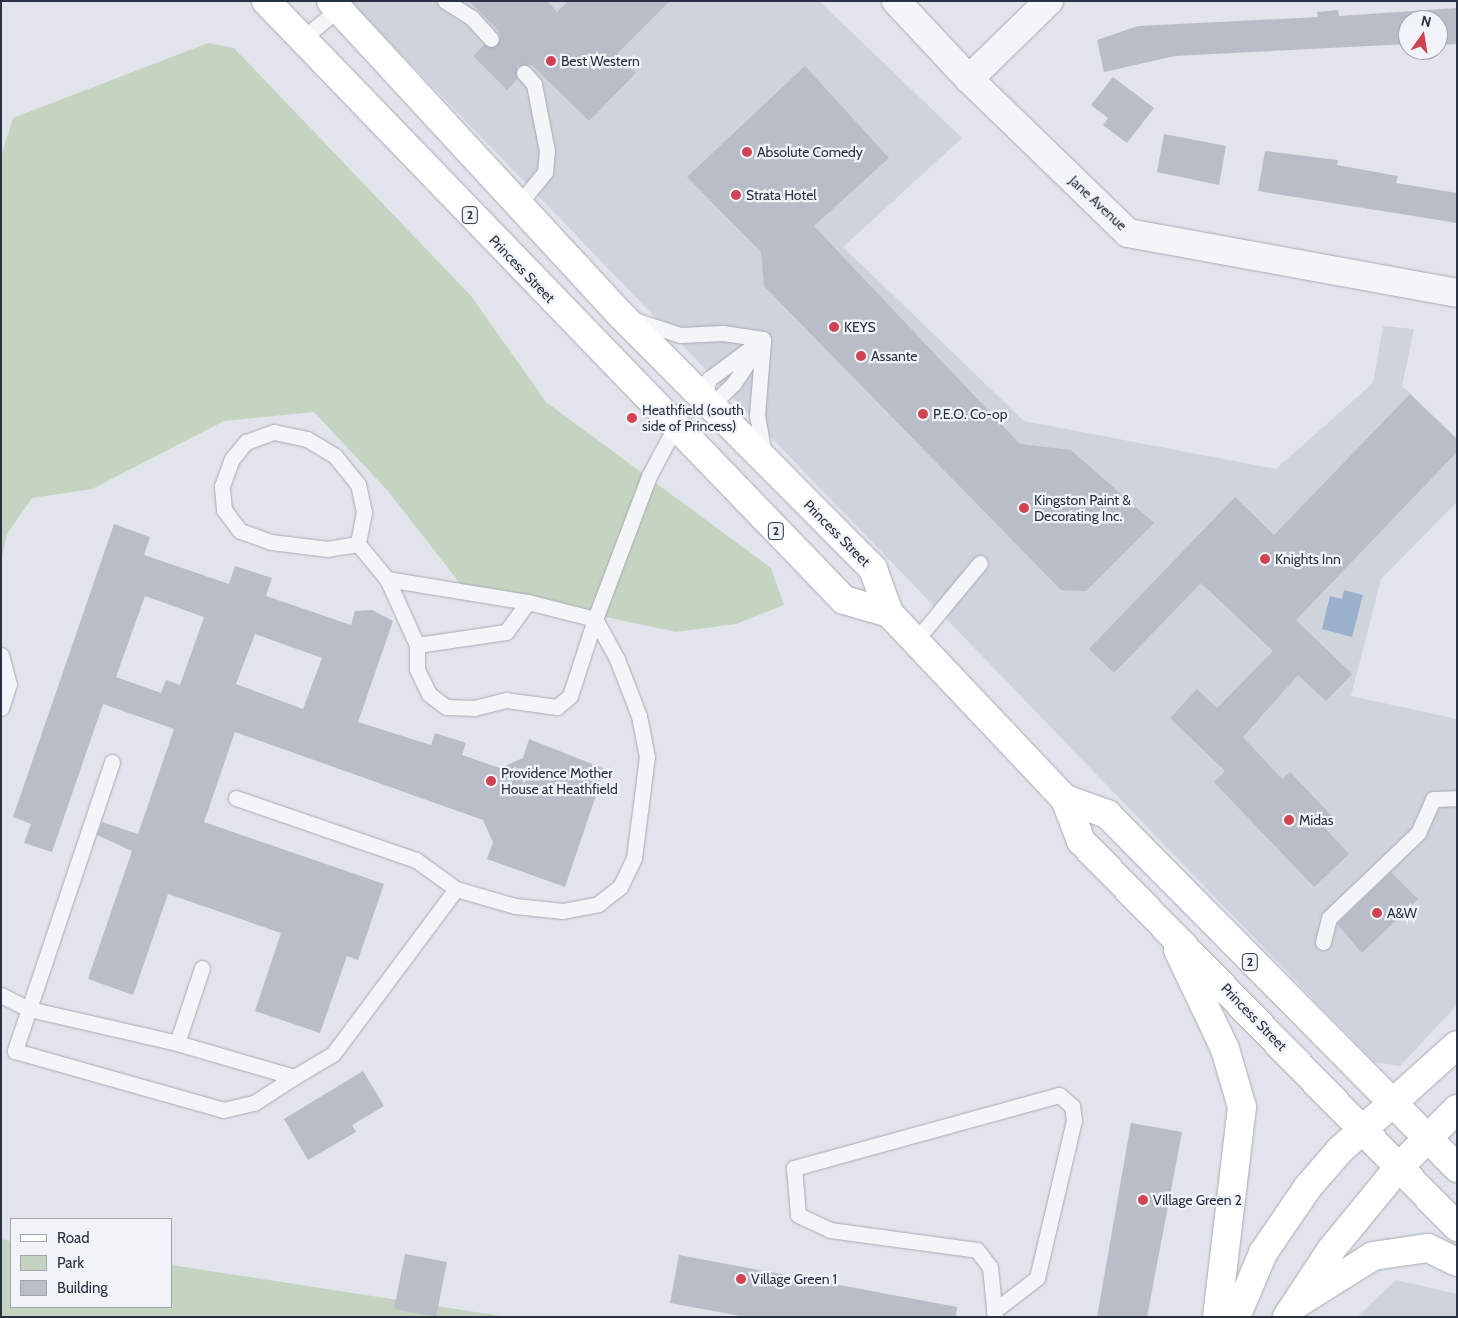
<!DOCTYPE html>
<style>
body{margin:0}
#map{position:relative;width:1458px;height:1318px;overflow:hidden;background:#e1e4ea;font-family:Cabin,sans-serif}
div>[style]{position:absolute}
.built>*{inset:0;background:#cfd3dc}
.green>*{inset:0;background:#c5d4c1}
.water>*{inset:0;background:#9bb0ca}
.building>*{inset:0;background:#b8bdc7}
.roads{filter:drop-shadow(0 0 1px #a6abb4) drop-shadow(0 0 1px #a6abb4)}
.service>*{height:15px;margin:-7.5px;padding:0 7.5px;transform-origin:7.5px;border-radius:7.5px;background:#f3f5f8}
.minor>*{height:28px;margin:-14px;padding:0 14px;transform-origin:14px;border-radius:14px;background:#f3f5f8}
.primary>*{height:28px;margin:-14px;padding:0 14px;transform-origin:14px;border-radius:14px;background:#fff}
.dots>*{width:14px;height:14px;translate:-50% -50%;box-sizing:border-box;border:2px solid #f0f3f7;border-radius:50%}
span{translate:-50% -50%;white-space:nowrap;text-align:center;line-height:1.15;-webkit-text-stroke:4.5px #f0f3f7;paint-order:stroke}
.shield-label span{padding:1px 4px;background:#f0f3f7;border:1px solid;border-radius:4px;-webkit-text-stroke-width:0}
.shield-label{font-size:12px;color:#293142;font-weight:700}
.poi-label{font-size:14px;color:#293142}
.left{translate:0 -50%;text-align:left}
.street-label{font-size:14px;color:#293142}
.frame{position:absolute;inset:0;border:2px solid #293142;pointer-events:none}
.legend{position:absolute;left:10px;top:1218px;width:162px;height:90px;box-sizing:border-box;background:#f0f3f7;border:1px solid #a0a5af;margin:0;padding:6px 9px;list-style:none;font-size:15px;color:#293142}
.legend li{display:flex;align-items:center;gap:10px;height:25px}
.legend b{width:25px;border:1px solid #a0a5af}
.north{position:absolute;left:1398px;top:10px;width:50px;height:50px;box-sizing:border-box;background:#f0f3f7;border:1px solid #a0a5af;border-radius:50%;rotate:13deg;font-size:14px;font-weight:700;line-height:20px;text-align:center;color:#293142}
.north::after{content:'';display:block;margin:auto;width:18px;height:22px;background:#d14353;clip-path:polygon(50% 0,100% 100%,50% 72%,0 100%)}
</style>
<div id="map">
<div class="built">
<div style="clip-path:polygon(350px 1px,819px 1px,962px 138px,843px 247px,1024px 421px,1276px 469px,1373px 383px,1383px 326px,1414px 329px,1402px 386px,1457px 439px,1457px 502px,1381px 579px,1351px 696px,1457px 719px,1457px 1005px,1400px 1066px,1374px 1062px)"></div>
<div style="clip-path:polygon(1396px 1280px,1457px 1294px,1457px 1317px,1357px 1317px)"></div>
</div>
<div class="green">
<div style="clip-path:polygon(208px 43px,234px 48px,471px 296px,546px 402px,771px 568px,784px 605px,736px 624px,676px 632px,462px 586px,388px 491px,314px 412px,224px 421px,92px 489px,32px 498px,7px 534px,1px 560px,1px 156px,13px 118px)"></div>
<div style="clip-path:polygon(1px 1239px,11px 1241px,11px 1307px,171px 1307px,171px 1265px,508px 1317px,1px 1317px)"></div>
</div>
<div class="water">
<div style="clip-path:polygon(1344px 590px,1363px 595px,1352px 637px,1322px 629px,1330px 596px,1342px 599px)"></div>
</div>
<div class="building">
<div style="clip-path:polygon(469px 1px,547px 1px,557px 12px,568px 1px,670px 1px,617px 54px,636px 73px,589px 121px,532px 65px,517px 66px,517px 79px,507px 90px,473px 56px,484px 45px,497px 46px,500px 38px,499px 31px)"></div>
<div style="clip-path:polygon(1457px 8px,1457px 44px,1438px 45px,1438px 20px,1408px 20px,1408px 44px,1175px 56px,1104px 72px,1097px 40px,1138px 26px,1318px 17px,1317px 12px,1338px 10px,1339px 16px)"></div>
<div style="clip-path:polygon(805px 66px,889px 158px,814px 226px,1020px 444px,1071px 450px,1154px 523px,1086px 591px,1061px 590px,764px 286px,761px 252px,687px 177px)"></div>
<div style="clip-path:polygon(1113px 77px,1154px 108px,1127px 143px,1103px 125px,1108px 118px,1091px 105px)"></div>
<div style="clip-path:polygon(1164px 134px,1226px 146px,1219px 185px,1157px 172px)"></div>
<div style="clip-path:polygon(1265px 151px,1338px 160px,1337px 165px,1398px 176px,1396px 183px,1457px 193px,1457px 223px,1258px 191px)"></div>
<div style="clip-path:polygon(1410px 394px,1457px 439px,1457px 452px,1296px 620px,1352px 674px,1326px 701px,1298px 675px,1243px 737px,1282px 779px,1290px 772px,1332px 816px,1322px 825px,1349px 854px,1314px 887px,1214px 782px,1225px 771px,1170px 718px,1197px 689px,1217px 708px,1273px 651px,1201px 583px,1114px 673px,1089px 649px,1235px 497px,1274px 535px)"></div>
<div style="clip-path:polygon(evenodd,114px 524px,150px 537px,144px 555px,229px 584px,235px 566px,272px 578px,266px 596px,351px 625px,355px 611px,372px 610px,393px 621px,358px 722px,431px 745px,435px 733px,466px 743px,462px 755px,500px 768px,523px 758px,529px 739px,605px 769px,565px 887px,487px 859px,493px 842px,483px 820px,235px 732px,204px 822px,384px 884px,358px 960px,347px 956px,320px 1033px,255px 1011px,281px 933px,168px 894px,133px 995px,88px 979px,132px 851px,97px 835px,102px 822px,138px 834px,174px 729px,103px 704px,52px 852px,24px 843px,31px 824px,13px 817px,114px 524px,145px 596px,204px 617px,180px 685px,166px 680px,161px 693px,116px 677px,145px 596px,114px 524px,255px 634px,322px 658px,303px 709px,236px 684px,255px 634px)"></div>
<div style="clip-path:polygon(1391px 872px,1418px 899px,1362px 953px,1337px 924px)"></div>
<div style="clip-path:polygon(363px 1071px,384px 1106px,352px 1125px,356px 1132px,308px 1160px,284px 1119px)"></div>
<div style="clip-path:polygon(1131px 1123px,1182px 1132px,1147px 1317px,1097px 1317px)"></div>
<div style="clip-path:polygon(405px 1254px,447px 1262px,436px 1317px,394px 1309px)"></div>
<div style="clip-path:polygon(679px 1255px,957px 1307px,956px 1317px,746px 1317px,670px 1303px)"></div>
</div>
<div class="roads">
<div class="service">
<div style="left:445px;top:1px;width:32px;rotate:32deg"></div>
<div style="left:472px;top:18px;width:28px;rotate:48deg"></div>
<div style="left:302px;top:39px;width:53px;rotate:-39.7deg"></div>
<div style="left:519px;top:204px;width:41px;rotate:-50.9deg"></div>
<div style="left:545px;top:172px;width:21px;rotate:-85deg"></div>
<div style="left:547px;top:151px;width:68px;rotate:-101deg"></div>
<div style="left:534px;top:84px;width:15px;rotate:-132deg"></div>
<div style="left:632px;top:319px;width:51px;rotate:18.4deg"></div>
<div style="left:680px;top:335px;width:43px;rotate:-2.7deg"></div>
<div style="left:723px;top:333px;width:40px;rotate:8.5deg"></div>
<div style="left:763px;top:339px;width:53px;rotate:123.4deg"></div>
<div style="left:734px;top:383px;width:20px;rotate:135deg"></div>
<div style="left:720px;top:397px;width:17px;rotate:167deg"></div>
<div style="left:703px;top:401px;width:23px;rotate:-75deg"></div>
<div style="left:709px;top:379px;width:67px;rotate:-36.5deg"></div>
<div style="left:763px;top:341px;width:74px;rotate:94.6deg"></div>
<div style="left:757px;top:415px;width:40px;rotate:80deg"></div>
<div style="left:274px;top:432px;width:34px;rotate:12deg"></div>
<div style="left:307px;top:439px;width:33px;rotate:31deg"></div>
<div style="left:335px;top:456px;width:36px;rotate:51deg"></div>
<div style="left:358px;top:484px;width:29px;rotate:78deg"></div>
<div style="left:364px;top:512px;width:33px;rotate:101deg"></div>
<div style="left:358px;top:544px;width:30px;rotate:171deg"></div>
<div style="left:328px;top:549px;width:57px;rotate:-173deg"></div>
<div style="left:271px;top:542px;width:33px;rotate:-160deg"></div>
<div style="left:240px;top:531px;width:26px;rotate:-127deg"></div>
<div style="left:224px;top:510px;width:24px;rotate:-95deg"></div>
<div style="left:222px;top:486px;width:29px;rotate:-70deg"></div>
<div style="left:232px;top:459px;width:22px;rotate:-51deg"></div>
<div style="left:246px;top:442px;width:30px;rotate:-20deg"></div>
<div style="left:358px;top:544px;width:45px;rotate:50.4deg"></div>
<div style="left:387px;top:579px;width:143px;rotate:9.3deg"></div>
<div style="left:528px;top:602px;width:69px;rotate:14.2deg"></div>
<div style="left:595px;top:619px;width:81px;rotate:108deg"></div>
<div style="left:570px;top:696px;width:17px;rotate:140deg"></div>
<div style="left:557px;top:707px;width:51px;rotate:-172.2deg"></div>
<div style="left:506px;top:700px;width:32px;rotate:166deg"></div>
<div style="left:475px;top:708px;width:29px;rotate:-178deg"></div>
<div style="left:446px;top:707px;width:21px;rotate:-143deg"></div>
<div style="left:429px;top:694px;width:28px;rotate:-116deg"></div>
<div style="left:417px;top:669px;width:24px;rotate:-90deg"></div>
<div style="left:417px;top:645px;width:72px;rotate:-114.4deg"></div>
<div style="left:916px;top:640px;width:100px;rotate:-50.3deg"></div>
<div style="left:417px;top:645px;width:90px;rotate:-8.3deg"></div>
<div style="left:506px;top:632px;width:37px;rotate:-54deg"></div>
<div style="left:1px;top:655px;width:30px;rotate:75deg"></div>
<div style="left:9px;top:684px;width:25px;rotate:108deg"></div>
<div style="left:112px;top:762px;width:305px;rotate:108.6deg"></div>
<div style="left:15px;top:1051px;width:216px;rotate:15.8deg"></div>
<div style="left:223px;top:1110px;width:32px;rotate:-13deg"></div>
<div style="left:254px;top:1103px;width:48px;rotate:-33deg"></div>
<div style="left:236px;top:798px;width:190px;rotate:19deg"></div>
<div style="left:416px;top:860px;width:49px;rotate:35.9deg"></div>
<div style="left:1323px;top:942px;width:25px;rotate:-76deg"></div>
<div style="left:1329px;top:918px;width:123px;rotate:-43.7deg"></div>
<div style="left:1418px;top:833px;width:37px;rotate:-66deg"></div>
<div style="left:1433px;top:799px;width:24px;rotate:-2deg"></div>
<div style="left:1px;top:995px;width:31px;rotate:27deg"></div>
<div style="left:29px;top:1009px;width:152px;rotate:12.9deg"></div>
<div style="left:177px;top:1043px;width:122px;rotate:16.2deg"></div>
<div style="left:294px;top:1077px;width:45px;rotate:-30.5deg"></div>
<div style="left:333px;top:1054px;width:206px;rotate:-53.3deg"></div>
<div style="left:456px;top:889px;width:61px;rotate:16.1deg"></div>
<div style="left:515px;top:906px;width:48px;rotate:5.9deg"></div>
<div style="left:563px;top:911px;width:36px;rotate:-11deg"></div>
<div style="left:598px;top:904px;width:28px;rotate:-38deg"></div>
<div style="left:620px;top:887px;width:32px;rotate:-64deg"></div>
<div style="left:634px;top:858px;width:102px;rotate:-82.7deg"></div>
<div style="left:647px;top:757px;width:42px;rotate:-101deg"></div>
<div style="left:639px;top:716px;width:61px;rotate:-111.1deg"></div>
<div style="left:617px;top:659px;width:46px;rotate:-118.8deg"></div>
<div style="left:595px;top:619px;width:153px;rotate:-69.3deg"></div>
<div style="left:649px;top:476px;width:53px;rotate:-62deg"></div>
<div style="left:177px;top:1043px;width:79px;rotate:-71.6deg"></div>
<div style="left:994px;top:1311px;width:54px;rotate:-37.5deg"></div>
<div style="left:1037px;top:1278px;width:162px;rotate:-76.8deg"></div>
<div style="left:1074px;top:1120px;width:14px;rotate:-98deg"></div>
<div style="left:1072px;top:1106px;width:17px;rotate:-140deg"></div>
<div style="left:1059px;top:1095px;width:275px;rotate:164.6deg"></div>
<div style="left:794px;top:1168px;width:47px;rotate:85.1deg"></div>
<div style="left:798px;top:1215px;width:35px;rotate:25deg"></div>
<div style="left:830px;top:1230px;width:148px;rotate:7.7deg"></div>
<div style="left:977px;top:1250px;width:21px;rotate:53deg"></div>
<div style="left:990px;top:1267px;width:50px;rotate:84.3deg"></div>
</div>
<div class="minor">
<div style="left:896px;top:1px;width:107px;rotate:46.9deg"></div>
<div style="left:969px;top:79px;width:221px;rotate:44.1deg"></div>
<div style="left:1128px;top:233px;width:334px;rotate:10.3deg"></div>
<div style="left:969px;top:79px;width:112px;rotate:-44.3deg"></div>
</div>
<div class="primary">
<div style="left:266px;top:1px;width:832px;rotate:46.02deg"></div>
<div style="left:844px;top:600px;width:47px;rotate:16.1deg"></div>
<div style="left:331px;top:1px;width:427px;rotate:47.3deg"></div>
<div style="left:621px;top:315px;width:358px;rotate:45.2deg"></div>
<div style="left:873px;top:569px;width:47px;rotate:70deg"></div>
<div style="left:889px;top:613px;width:256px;rotate:46.6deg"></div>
<div style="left:1065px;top:799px;width:45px;rotate:69.1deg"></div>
<div style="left:1081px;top:841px;width:539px;rotate:45.75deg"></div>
<div style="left:1065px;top:799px;width:45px;rotate:19.7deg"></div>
<div style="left:1107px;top:814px;width:498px;rotate:45.3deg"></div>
<div style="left:1178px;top:950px;width:110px;rotate:64.6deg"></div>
<div style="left:1225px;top:1049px;width:60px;rotate:73.7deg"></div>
<div style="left:1242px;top:1107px;width:211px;rotate:96.8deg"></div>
<div style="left:1300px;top:1302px;width:86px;rotate:-32.2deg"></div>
<div style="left:1373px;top:1256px;width:56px;rotate:-8.3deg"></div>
<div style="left:1428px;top:1248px;width:32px;rotate:26deg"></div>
<div style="left:1236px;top:1317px;width:69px;rotate:-67.1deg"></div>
<div style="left:1263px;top:1253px;width:80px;rotate:-55.7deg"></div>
<div style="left:1308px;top:1187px;width:49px;rotate:-49.1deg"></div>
<div style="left:1340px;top:1150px;width:157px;rotate:-41.9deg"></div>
<div style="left:1287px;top:1317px;width:80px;rotate:-56.7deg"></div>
<div style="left:1331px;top:1250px;width:107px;rotate:-50.7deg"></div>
<div style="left:1399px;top:1167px;width:82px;rotate:-45deg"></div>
</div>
</div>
<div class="dots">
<div style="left:551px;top:61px;background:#d14353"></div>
<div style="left:747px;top:152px;background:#d14353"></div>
<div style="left:736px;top:195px;background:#d14353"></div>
<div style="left:834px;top:327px;background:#d14353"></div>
<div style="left:861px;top:356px;background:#d14353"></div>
<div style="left:923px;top:414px;background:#d14353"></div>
<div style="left:632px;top:418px;background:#d14353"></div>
<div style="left:1024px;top:508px;background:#d14353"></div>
<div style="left:1265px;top:559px;background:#d14353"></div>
<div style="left:491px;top:781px;background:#d14353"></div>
<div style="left:1289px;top:820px;background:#d14353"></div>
<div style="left:1377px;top:913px;background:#d14353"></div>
<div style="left:1143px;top:1200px;background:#d14353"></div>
<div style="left:741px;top:1279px;background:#d14353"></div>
</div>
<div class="shield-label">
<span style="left:470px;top:215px">2</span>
<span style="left:776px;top:531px">2</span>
<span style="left:1250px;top:962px">2</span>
</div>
<div class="poi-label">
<span class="left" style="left:561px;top:61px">Best Western</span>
<span class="left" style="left:757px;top:152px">Absolute Comedy</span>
<span class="left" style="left:746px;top:195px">Strata Hotel</span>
<span class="left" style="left:844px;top:327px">KEYS</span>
<span class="left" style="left:871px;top:356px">Assante</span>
<span class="left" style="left:642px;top:418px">Heathfield (south<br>side of Princess)</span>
<span class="left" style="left:933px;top:414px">P.E.O. Co-op</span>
<span class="left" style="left:1034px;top:508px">Kingston Paint &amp;<br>Decorating Inc.</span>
<span class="left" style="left:1275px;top:559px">Knights Inn</span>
<span class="left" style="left:501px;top:781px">Providence Mother<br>House at Heathfield</span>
<span class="left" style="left:1299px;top:820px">Midas</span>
<span class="left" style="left:1387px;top:913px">A&amp;W</span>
<span class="left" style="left:1153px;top:1200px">Village Green 2</span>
<span class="left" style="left:751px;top:1279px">Village Green 1</span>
</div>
<div class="street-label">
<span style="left:1098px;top:203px;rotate:43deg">Jane Avenue</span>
<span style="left:522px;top:269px;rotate:46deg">Princess Street</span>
<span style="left:837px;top:533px;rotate:45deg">Princess Street</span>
<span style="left:1254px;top:1017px;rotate:46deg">Princess Street</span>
</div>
<div class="frame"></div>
<ul class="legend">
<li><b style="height:6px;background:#fff"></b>Road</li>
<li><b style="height:14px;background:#c5d4c1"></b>Park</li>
<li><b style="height:14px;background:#b8bdc7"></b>Building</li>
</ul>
<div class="north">N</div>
</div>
